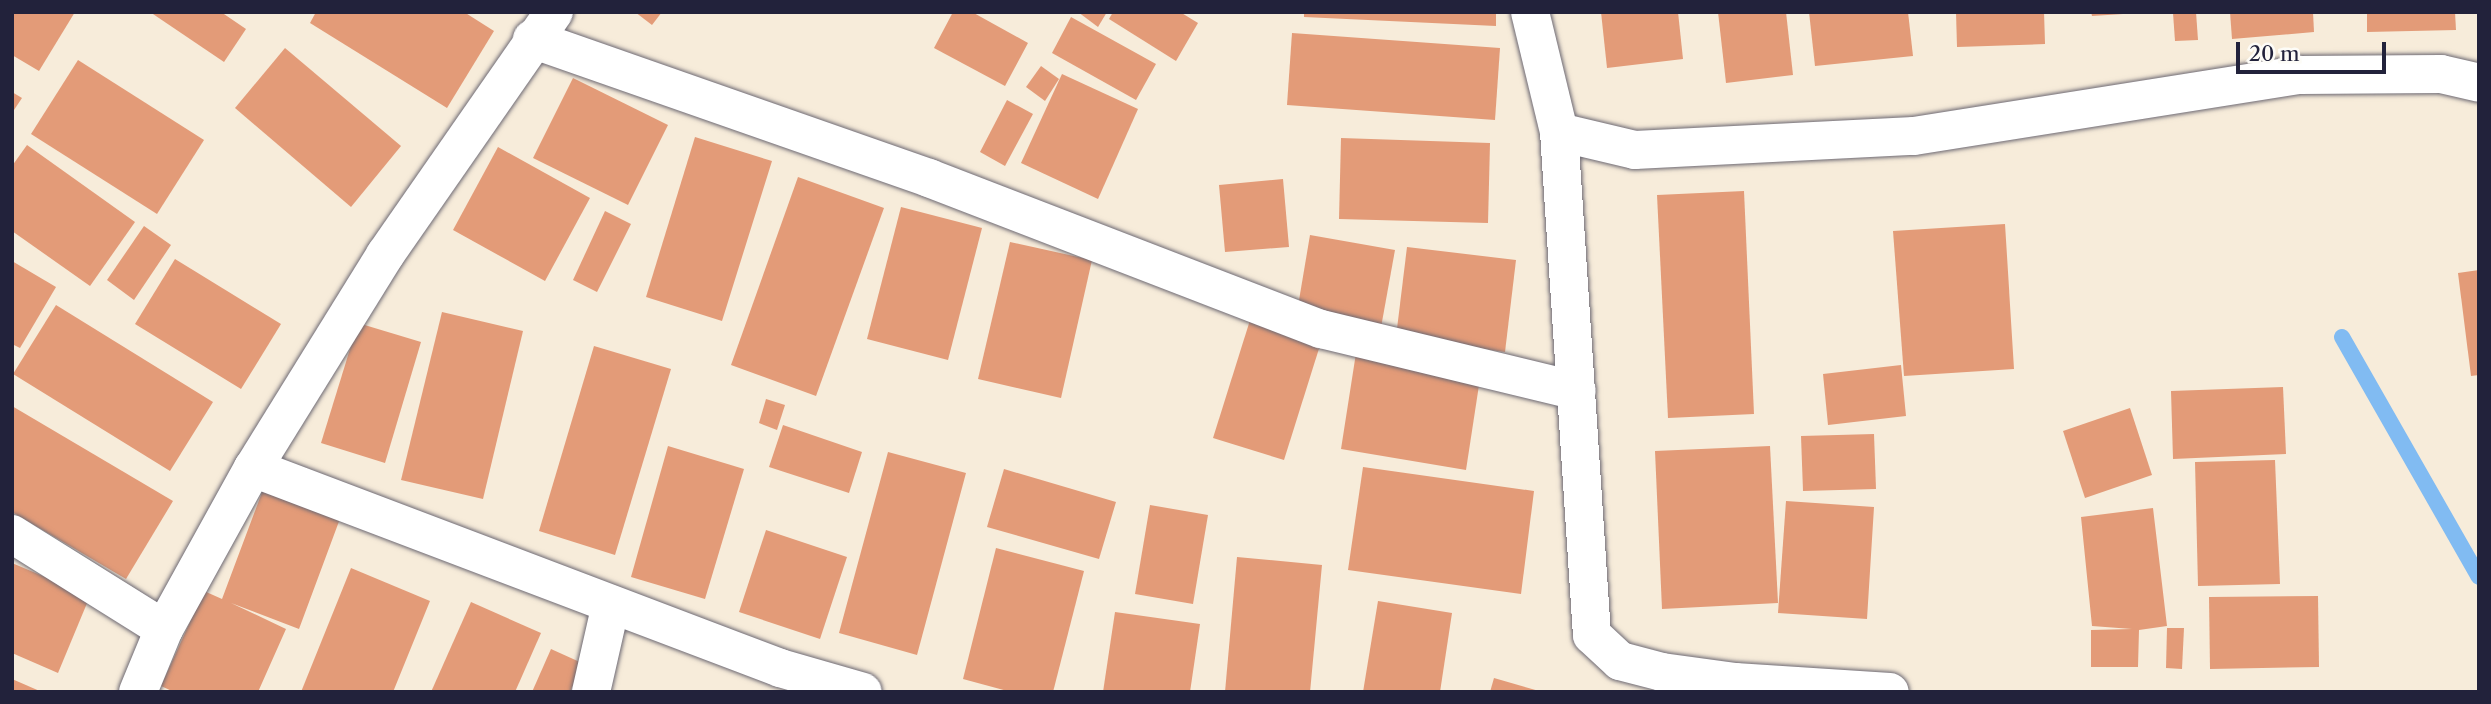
<!DOCTYPE html>
<style>
body{margin:0}
#map{position:relative;width:2491px;height:704px;overflow:hidden;background:#f7ecda;font-family:"Libre Caslon Text",serif}
div>[style]{position:absolute}
.stream>*{height:16px;margin:-8px;padding:0 8px;transform-origin:8px;border-radius:8px;background:#81bbf2}
.building>*{inset:0;background:#e39b78}
.roads{filter:drop-shadow(0 0 2px #6d6973) drop-shadow(0 0 2px #6d6973)}
.minor>*{height:38px;margin:-19px;padding:0 19px;transform-origin:19px;border-radius:19px;background:#fff}
.tertiary>*{height:38px;margin:-19px;padding:0 19px;transform-origin:19px;border-radius:19px;background:#fff}
span{translate:-50% -50%;white-space:nowrap;text-align:center;line-height:1.15;-webkit-text-stroke:5px #fdfcf7;paint-order:stroke}
.frame{position:absolute;inset:0;border:14px solid #22223b;pointer-events:none}
.scale{position:absolute;left:2236px;top:42px;width:150px;height:32px;box-sizing:border-box;border:4px solid #22223b;border-top:0;padding-left:9px;font-size:21px;line-height:24px;white-space:nowrap;color:#22223b;-webkit-text-stroke:5px #fdfcf7;paint-order:stroke}
</style>
<div id="map">
<div class="stream">
<div style="left:2342px;top:337px;width:276px;rotate:60.3deg"></div>
</div>
<div class="building">
<div style="clip-path:polygon(12px 12px,75px 12px,39px 71px,12px 55px)"></div>
<div style="clip-path:polygon(150px 12px,221px 12px,246px 29px,224px 62px)"></div>
<div style="clip-path:polygon(316px 12px,464px 12px,494px 31px,447px 108px,310px 23px)"></div>
<div style="clip-path:polygon(635px 12px,662px 12px,652px 25px)"></div>
<div style="clip-path:polygon(953px 12px,972px 12px,1028px 43px,1005px 86px,934px 48px)"></div>
<div style="clip-path:polygon(1078px 12px,1107px 12px,1098px 27px)"></div>
<div style="clip-path:polygon(1113px 12px,1180px 12px,1198px 23px,1176px 61px,1109px 19px)"></div>
<div style="clip-path:polygon(1304px 12px,1496px 12px,1496px 26px,1304px 17px)"></div>
<div style="clip-path:polygon(1601px 12px,1678px 12px,1683px 59px,1607px 68px)"></div>
<div style="clip-path:polygon(1718px 12px,1786px 12px,1793px 75px,1726px 83px)"></div>
<div style="clip-path:polygon(1809px 12px,1908px 12px,1913px 56px,1815px 66px)"></div>
<div style="clip-path:polygon(1956px 12px,2044px 12px,2045px 44px,1957px 47px)"></div>
<div style="clip-path:polygon(2091px 12px,2123px 12px,2123px 14px,2092px 16px)"></div>
<div style="clip-path:polygon(2196px 12px,2198px 40px,2175px 41px,2173px 13px)"></div>
<div style="clip-path:polygon(2230px 12px,2313px 12px,2314px 32px,2232px 39px)"></div>
<div style="clip-path:polygon(2367px 12px,2455px 12px,2456px 30px,2367px 32px)"></div>
<div style="clip-path:polygon(1071px 17px,1156px 64px,1136px 100px,1052px 53px)"></div>
<div style="clip-path:polygon(1292px 33px,1500px 48px,1495px 120px,1287px 105px)"></div>
<div style="clip-path:polygon(285px 48px,401px 146px,351px 207px,235px 108px)"></div>
<div style="clip-path:polygon(78px 60px,204px 140px,157px 214px,31px 134px)"></div>
<div style="clip-path:polygon(1041px 66px,1059px 79px,1045px 101px,1026px 87px)"></div>
<div style="clip-path:polygon(1062px 74px,1138px 109px,1098px 199px,1021px 163px)"></div>
<div style="clip-path:polygon(573px 78px,668px 125px,628px 205px,533px 158px)"></div>
<div style="clip-path:polygon(12px 92px,22px 98px,12px 113px)"></div>
<div style="clip-path:polygon(1007px 100px,1033px 114px,1005px 166px,980px 152px)"></div>
<div style="clip-path:polygon(695px 137px,772px 161px,722px 321px,646px 297px)"></div>
<div style="clip-path:polygon(1341px 138px,1490px 143px,1488px 223px,1339px 219px)"></div>
<div style="clip-path:polygon(27px 145px,135px 222px,90px 286px,12px 231px,12px 166px)"></div>
<div style="clip-path:polygon(498px 147px,590px 198px,545px 281px,453px 230px)"></div>
<div style="clip-path:polygon(798px 177px,884px 208px,816px 396px,731px 365px)"></div>
<div style="clip-path:polygon(1283px 179px,1289px 247px,1225px 252px,1219px 185px)"></div>
<div style="clip-path:polygon(1744px 191px,1754px 414px,1668px 418px,1657px 195px)"></div>
<div style="clip-path:polygon(901px 207px,982px 228px,948px 360px,867px 339px)"></div>
<div style="clip-path:polygon(605px 211px,631px 224px,597px 292px,573px 280px)"></div>
<div style="clip-path:polygon(2005px 224px,2014px 369px,1904px 376px,1893px 231px)"></div>
<div style="clip-path:polygon(144px 226px,171px 245px,134px 300px,107px 280px)"></div>
<div style="clip-path:polygon(1310px 235px,1395px 250px,1380px 333px,1296px 318px)"></div>
<div style="clip-path:polygon(1010px 242px,1092px 260px,1061px 398px,978px 379px)"></div>
<div style="clip-path:polygon(1407px 247px,1516px 260px,1505px 352px,1396px 337px)"></div>
<div style="clip-path:polygon(175px 259px,281px 324px,241px 389px,135px 324px)"></div>
<div style="clip-path:polygon(12px 261px,56px 287px,20px 348px,12px 344px)"></div>
<div style="clip-path:polygon(2479px 270px,2479px 375px,2471px 376px,2458px 273px)"></div>
<div style="clip-path:polygon(56px 305px,213px 402px,170px 471px,13px 374px)"></div>
<div style="clip-path:polygon(442px 312px,523px 331px,483px 499px,401px 480px)"></div>
<div style="clip-path:polygon(1251px 317px,1322px 339px,1284px 460px,1213px 438px)"></div>
<div style="clip-path:polygon(358px 323px,421px 342px,385px 463px,321px 443px)"></div>
<div style="clip-path:polygon(594px 346px,671px 369px,615px 555px,539px 531px)"></div>
<div style="clip-path:polygon(1356px 353px,1481px 372px,1466px 470px,1341px 449px)"></div>
<div style="clip-path:polygon(1901px 365px,1906px 416px,1828px 425px,1823px 374px)"></div>
<div style="clip-path:polygon(2283px 387px,2286px 454px,2173px 459px,2171px 391px)"></div>
<div style="clip-path:polygon(766px 399px,785px 405px,777px 430px,759px 423px)"></div>
<div style="clip-path:polygon(12px 406px,173px 501px,126px 579px,12px 512px)"></div>
<div style="clip-path:polygon(2130px 408px,2152px 475px,2085px 498px,2063px 431px)"></div>
<div style="clip-path:polygon(783px 425px,862px 452px,849px 493px,769px 467px)"></div>
<div style="clip-path:polygon(1874px 434px,1876px 489px,1803px 491px,1801px 436px)"></div>
<div style="clip-path:polygon(668px 446px,744px 469px,705px 599px,631px 577px)"></div>
<div style="clip-path:polygon(1770px 446px,1778px 603px,1662px 609px,1655px 451px)"></div>
<div style="clip-path:polygon(888px 452px,966px 473px,917px 655px,839px 633px)"></div>
<div style="clip-path:polygon(2275px 460px,2280px 584px,2198px 586px,2195px 462px)"></div>
<div style="clip-path:polygon(1363px 467px,1534px 491px,1521px 594px,1348px 570px)"></div>
<div style="clip-path:polygon(1004px 469px,1116px 502px,1099px 559px,987px 527px)"></div>
<div style="clip-path:polygon(264px 487px,341px 516px,299px 629px,231px 603px,286px 629px,258px 692px,174px 692px,161px 686px,204px 591px,222px 599px)"></div>
<div style="clip-path:polygon(1786px 501px,1874px 507px,1867px 619px,1778px 613px)"></div>
<div style="clip-path:polygon(1150px 505px,1208px 515px,1193px 604px,1135px 594px)"></div>
<div style="clip-path:polygon(2153px 508px,2167px 626px,2139px 630px,2138px 667px,2091px 667px,2091px 630px,2132px 629px,2092px 626px,2081px 517px)"></div>
<div style="clip-path:polygon(766px 530px,847px 557px,820px 639px,739px 612px)"></div>
<div style="clip-path:polygon(996px 548px,1084px 571px,1053px 692px,1011px 692px,963px 679px)"></div>
<div style="clip-path:polygon(1237px 557px,1322px 565px,1310px 692px,1225px 692px)"></div>
<div style="clip-path:polygon(12px 563px,90px 596px,58px 673px,12px 653px)"></div>
<div style="clip-path:polygon(351px 568px,430px 601px,393px 692px,301px 692px)"></div>
<div style="clip-path:polygon(2318px 596px,2319px 667px,2210px 669px,2209px 597px)"></div>
<div style="clip-path:polygon(1378px 601px,1452px 613px,1440px 692px,1363px 692px)"></div>
<div style="clip-path:polygon(471px 602px,541px 633px,515px 692px,431px 692px)"></div>
<div style="clip-path:polygon(1115px 612px,1200px 624px,1190px 692px,1103px 692px)"></div>
<div style="clip-path:polygon(2167px 628px,2184px 628px,2182px 669px,2166px 668px)"></div>
<div style="clip-path:polygon(551px 649px,582px 663px,570px 692px,532px 692px)"></div>
<div style="clip-path:polygon(1494px 678px,1539px 691px,1539px 692px,1490px 692px)"></div>
<div style="clip-path:polygon(12px 679px,42px 692px,12px 692px)"></div>
</div>
<div class="roads">
<div class="minor">
<div style="left:1530px;top:12px;width:123px;rotate:76.4deg"></div>
<div style="left:1559px;top:132px;width:504px;rotate:86.25deg"></div>
<div style="left:1592px;top:635px;width:38px;rotate:43deg"></div>
<div style="left:1620px;top:661px;width:43px;rotate:14.7deg"></div>
<div style="left:1662px;top:672px;width:74px;rotate:7.8deg"></div>
<div style="left:1735px;top:682px;width:155px;rotate:3.7deg"></div>
<div style="left:532px;top:39px;width:421px;rotate:19.3deg"></div>
<div style="left:929px;top:178px;width:420px;rotate:21.1deg"></div>
<div style="left:1321px;top:329px;width:263px;rotate:13.6deg"></div>
<div style="left:1559px;top:132px;width:78px;rotate:13.3deg"></div>
<div style="left:1635px;top:150px;width:279px;rotate:-2.9deg"></div>
<div style="left:1914px;top:136px;width:391px;rotate:-9deg"></div>
<div style="left:2300px;top:75px;width:141px;rotate:-0.4deg"></div>
<div style="left:2441px;top:74px;width:39px;rotate:13deg"></div>
<div style="left:253px;top:468px;width:564px;rotate:20.78deg"></div>
<div style="left:780px;top:668px;width:86px;rotate:16.1deg"></div>
<div style="left:12px;top:534px;width:179px;rotate:32deg"></div>
<div style="left:591px;top:692px;width:90px;rotate:-77.2deg"></div>
</div>
<div class="tertiary">
<div style="left:138px;top:692px;width:68px;rotate:-67.6deg"></div>
<div style="left:164px;top:629px;width:184px;rotate:-61.1deg"></div>
<div style="left:253px;top:468px;width:251px;rotate:-58.2deg"></div>
<div style="left:385px;top:255px;width:296px;rotate:-55.2deg"></div>
</div>
</div>
<div class="frame"></div>
<div class="scale">20 m</div>
</div>
